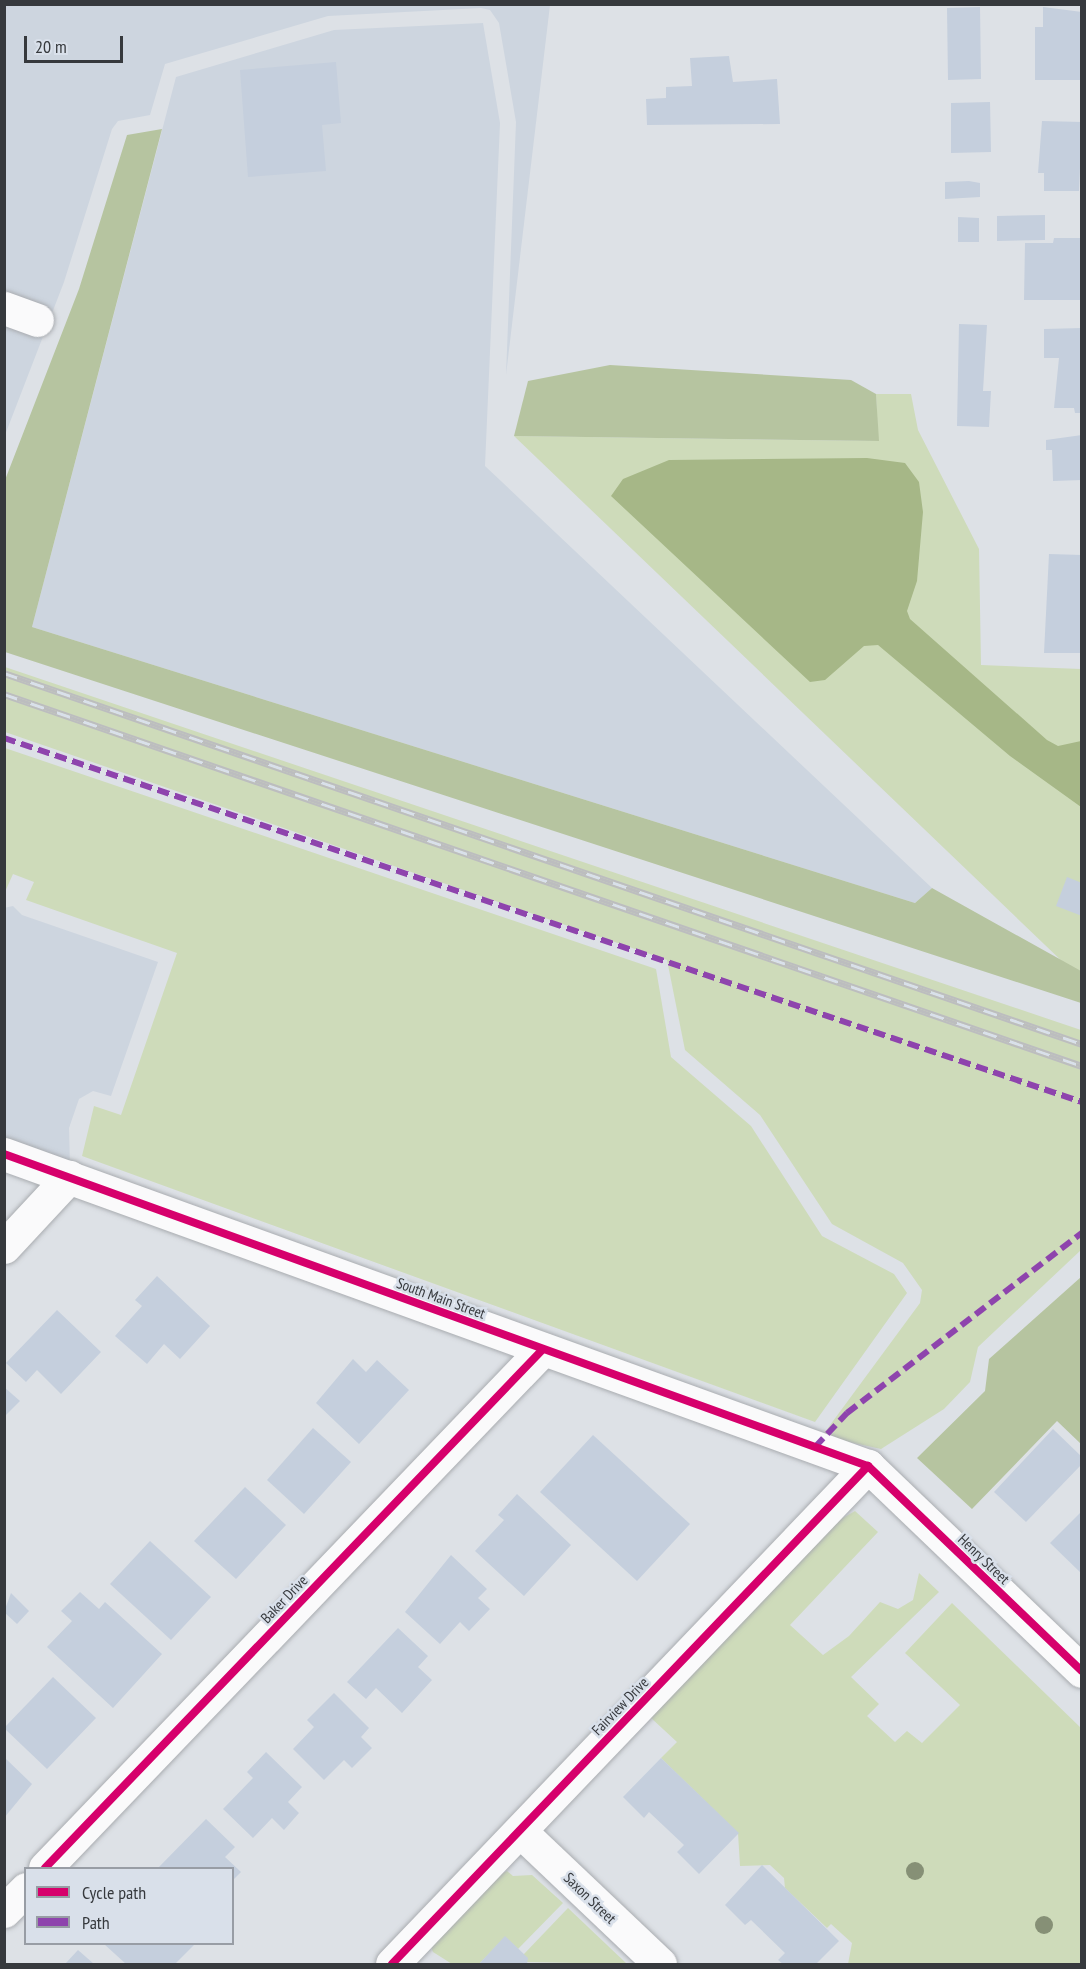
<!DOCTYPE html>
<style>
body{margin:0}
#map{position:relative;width:1086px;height:1969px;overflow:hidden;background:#dde1e6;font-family:"PT Sans Narrow",sans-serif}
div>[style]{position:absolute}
.built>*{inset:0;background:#cdd5df}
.green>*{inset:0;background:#cedbba}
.forest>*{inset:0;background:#b6c4a0}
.water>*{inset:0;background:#a6b787}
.building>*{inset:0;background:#c5cfdd}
.roads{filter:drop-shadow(0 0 2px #a9acb0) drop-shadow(0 0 2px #a9acb0)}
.street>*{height:33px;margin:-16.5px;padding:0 16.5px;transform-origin:16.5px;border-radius:16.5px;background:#fafafb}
.rail>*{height:7px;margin-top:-3.5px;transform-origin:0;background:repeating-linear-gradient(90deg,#d9e0ea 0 14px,#bcbdbf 0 28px);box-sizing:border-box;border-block:2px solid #bcbdbf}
.quiet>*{height:6px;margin-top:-3px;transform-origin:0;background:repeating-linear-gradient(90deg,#8e44ad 0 12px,transparent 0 18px)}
.cycleway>*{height:8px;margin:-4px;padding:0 4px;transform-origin:4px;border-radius:4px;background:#d6006c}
.trees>*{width:18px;height:18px;margin:-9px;border-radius:50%;background:#869076}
span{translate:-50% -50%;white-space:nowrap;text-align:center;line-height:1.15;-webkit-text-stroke:5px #d9e0ea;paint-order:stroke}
.street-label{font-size:15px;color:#36393d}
.frame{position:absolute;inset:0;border:6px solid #36393d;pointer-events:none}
.legend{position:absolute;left:24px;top:1867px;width:210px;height:78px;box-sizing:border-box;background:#d9e0ea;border:2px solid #989da5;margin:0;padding:8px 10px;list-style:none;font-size:18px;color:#36393d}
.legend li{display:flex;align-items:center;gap:12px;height:30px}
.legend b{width:30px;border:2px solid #989da5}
.scale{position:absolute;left:24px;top:36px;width:99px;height:27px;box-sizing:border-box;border:3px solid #36393d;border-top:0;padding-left:8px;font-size:18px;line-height:21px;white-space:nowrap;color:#36393d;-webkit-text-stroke:4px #d9e0ea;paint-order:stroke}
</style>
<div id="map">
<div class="built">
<div style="clip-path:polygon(5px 5px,550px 5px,506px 375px,516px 122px,499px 23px,490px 10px,481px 8px,328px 16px,165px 64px,150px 115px,118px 121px,112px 129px,64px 282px,5px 435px)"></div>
<div style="clip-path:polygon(483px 23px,500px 123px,485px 466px,932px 888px,915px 903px,32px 627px,176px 77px,334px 30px)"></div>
<div style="clip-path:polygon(13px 906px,22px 915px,158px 962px,111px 1096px,93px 1091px,79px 1099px,69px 1128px,70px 1166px,5px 1164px,4px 908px)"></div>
</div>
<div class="green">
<div style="clip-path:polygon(876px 394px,911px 394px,918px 430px,979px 549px,981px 665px,1081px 669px,1081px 971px,1068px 967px,514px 436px,878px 441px)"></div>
<div style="clip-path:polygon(5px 667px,1081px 1030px,1081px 1250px,978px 1347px,970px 1382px,944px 1409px,881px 1449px,822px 1436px,920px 1303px,922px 1290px,903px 1263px,832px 1224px,760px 1115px,685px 1050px,667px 960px,5px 732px)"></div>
<div style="clip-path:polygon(5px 748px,656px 969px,671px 1057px,751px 1126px,822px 1236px,894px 1274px,907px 1293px,815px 1422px,82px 1156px,94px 1106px,121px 1115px,177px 953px,26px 900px,34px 882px,13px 874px,5px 892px)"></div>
<div style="clip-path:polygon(855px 1511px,878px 1532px,790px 1625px,823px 1655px,849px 1636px,880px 1602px,898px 1609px,913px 1600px,919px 1573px,939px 1592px,851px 1677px,879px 1704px,867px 1716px,895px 1742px,907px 1731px,922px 1743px,960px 1705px,905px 1653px,952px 1603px,1081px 1728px,1081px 1964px,848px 1964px,852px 1943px,831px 1924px,827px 1928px,785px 1888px,784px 1878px,770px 1865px,740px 1866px,738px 1833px,661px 1758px,677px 1742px,650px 1717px,841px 1519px)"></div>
<div style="clip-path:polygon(507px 1871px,513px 1876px,532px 1875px,563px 1903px,518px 1949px,505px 1937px,479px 1964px,452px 1964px,433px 1952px,431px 1947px,496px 1876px)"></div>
<div style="clip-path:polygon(568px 1908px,627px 1964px,524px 1962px,524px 1954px)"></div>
</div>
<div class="forest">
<div style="clip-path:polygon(162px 129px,32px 627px,915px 903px,932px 888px,1081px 971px,1081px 1003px,5px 652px,5px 480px,79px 289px,127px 135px)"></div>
<div style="clip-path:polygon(610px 365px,851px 380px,876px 394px,879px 441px,514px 436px,528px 381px)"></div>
<div style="clip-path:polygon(1081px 1277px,1081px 1444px,1057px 1421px,972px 1509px,917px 1458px,985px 1391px,989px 1359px)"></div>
</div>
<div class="water">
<div style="clip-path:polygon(867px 458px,905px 463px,919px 482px,923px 512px,917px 581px,907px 611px,910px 619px,1047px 740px,1058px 746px,1081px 741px,1081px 807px,1010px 756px,878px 645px,864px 646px,825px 680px,810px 682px,611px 496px,623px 479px,669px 460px)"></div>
</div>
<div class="building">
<div style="clip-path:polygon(980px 7px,981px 79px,948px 80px,947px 8px)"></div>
<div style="clip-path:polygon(1043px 7px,1082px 12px,1082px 80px,1035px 80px,1035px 27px,1043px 27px)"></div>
<div style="clip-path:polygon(729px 56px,733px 82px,777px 79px,780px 124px,647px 125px,646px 99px,666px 98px,666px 87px,692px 86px,690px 58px)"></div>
<div style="clip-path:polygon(336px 62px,341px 123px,322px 125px,326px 171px,248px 177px,240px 70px)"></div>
<div style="clip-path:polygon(990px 102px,991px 152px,951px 153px,951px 103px)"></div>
<div style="clip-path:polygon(1042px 121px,1082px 122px,1079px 191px,1044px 191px,1044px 173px,1038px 173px)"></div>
<div style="clip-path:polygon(969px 181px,980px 183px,980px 197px,945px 199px,945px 182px)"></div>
<div style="clip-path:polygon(1045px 215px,1045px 240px,997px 241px,997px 216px)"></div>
<div style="clip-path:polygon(958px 217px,979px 218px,979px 242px,958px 242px)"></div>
<div style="clip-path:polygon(1054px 238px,1082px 238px,1082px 300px,1024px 300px,1025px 243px,1053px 243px)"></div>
<div style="clip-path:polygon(959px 324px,987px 325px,983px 391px,991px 391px,989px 427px,957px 426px)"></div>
<div style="clip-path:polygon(1082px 328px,1082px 413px,1075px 413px,1074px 408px,1054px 408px,1059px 358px,1044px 358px,1044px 329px)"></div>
<div style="clip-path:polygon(1082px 435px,1082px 480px,1053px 481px,1052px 450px,1046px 450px,1046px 440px)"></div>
<div style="clip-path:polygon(1049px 554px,1082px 555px,1082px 653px,1044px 653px)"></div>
<div style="clip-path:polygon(1067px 877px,1082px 883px,1082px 916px,1056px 906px)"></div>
<div style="clip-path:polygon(157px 1276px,210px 1326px,180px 1359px,164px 1344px,147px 1364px,115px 1336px,142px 1306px,135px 1300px)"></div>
<div style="clip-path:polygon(57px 1310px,101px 1352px,61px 1394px,37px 1370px,26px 1382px,6px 1363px)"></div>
<div style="clip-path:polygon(353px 1359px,366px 1372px,377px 1360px,409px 1390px,359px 1444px,316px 1403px)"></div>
<div style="clip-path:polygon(4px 1387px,20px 1401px,4px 1417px)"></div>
<div style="clip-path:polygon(313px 1428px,351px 1462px,304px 1514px,267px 1480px)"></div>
<div style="clip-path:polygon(1053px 1429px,1082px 1457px,1082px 1464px,1026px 1522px,994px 1492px)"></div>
<div style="clip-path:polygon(593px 1435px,690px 1524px,637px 1581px,540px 1492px)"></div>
<div style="clip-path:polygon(245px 1487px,286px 1525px,236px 1579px,194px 1541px)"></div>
<div style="clip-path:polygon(517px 1494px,571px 1545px,524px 1596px,475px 1551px,504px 1520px,498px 1515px)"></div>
<div style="clip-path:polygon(1082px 1511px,1082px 1574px,1050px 1543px)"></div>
<div style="clip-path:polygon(150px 1541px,211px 1597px,171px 1640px,110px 1584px)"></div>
<div style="clip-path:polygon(451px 1555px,487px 1589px,478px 1598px,490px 1609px,469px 1631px,460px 1622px,440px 1644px,405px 1612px)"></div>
<div style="clip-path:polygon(80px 1592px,99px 1609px,105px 1602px,162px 1654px,113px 1708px,47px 1647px,72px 1621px,61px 1611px)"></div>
<div style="clip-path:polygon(11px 1593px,29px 1611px,17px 1624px,4px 1612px)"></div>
<div style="clip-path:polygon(398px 1628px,428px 1656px,418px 1667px,432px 1680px,402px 1713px,376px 1688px,366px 1699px,347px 1682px)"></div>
<div style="clip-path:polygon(53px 1677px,96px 1718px,47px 1769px,4px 1728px)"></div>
<div style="clip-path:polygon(334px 1693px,369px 1728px,361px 1737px,372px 1748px,352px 1768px,344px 1760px,324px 1780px,293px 1749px,314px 1727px,307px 1720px)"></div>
<div style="clip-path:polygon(266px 1752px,302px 1787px,288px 1802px,299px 1813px,284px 1830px,272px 1818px,253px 1838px,223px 1809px,253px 1778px,247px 1772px)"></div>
<div style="clip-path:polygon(4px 1757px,32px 1784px,4px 1818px)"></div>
<div style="clip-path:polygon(661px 1758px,739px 1833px,699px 1874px,677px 1852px,684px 1845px,649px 1812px,644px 1818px,623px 1797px)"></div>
<div style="clip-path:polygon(206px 1819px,235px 1847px,225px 1857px,241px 1872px,232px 1881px,232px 1868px,158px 1868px)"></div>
<div style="clip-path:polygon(762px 1865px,839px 1941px,816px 1964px,783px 1964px,778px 1960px,785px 1953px,751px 1920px,745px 1925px,725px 1905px)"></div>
<div style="clip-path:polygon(505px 1936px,528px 1958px,527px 1964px,479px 1964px)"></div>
<div style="clip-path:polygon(104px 1944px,195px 1944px,175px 1964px,126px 1964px)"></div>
<div style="clip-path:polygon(78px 1950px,94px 1964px,65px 1964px)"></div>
</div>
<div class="roads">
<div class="street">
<div style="left:4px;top:308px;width:35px;rotate:20deg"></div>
<div style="left:4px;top:1154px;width:919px;rotate:19.86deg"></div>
<div style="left:868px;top:1466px;width:296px;rotate:43.8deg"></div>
<div style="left:4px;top:1247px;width:96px;rotate:-47.1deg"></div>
<div style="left:520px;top:1831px;width:193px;rotate:43.5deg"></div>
<div style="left:45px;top:1868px;width:719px;rotate:-46.18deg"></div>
<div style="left:4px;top:1911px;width:31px;rotate:-45deg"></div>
<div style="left:392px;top:1964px;width:689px;rotate:-46.29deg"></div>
</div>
</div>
<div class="rail">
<div style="left:4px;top:673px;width:1140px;rotate:18.99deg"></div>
<div style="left:4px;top:694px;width:1140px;rotate:19.04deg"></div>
</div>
<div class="quiet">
<div style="left:4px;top:738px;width:1138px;rotate:18.66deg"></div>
<div style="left:815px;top:1447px;width:47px;rotate:-46.7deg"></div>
<div style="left:847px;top:1413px;width:296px;rotate:-37.5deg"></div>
</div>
<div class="cycleway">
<div style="left:4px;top:1154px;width:919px;rotate:19.86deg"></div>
<div style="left:868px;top:1466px;width:296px;rotate:43.8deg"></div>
<div style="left:45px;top:1868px;width:719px;rotate:-46.18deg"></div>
<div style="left:392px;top:1964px;width:689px;rotate:-46.29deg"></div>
</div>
<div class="trees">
<div style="left:915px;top:1871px"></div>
<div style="left:1044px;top:1925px"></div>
</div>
<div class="street-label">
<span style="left:441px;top:1298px;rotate:20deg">South Main Street</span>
<span style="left:984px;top:1559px;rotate:44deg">Henry Street</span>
<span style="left:284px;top:1599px;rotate:-46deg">Baker Drive</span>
<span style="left:620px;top:1706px;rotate:-46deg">Fairview Drive</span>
<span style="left:590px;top:1898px;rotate:44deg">Saxon Street</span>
</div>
<div class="frame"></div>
<ul class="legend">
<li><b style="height:8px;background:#d6006c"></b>Cycle path</li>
<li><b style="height:8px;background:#8e44ad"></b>Path</li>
</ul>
<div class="scale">20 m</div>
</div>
